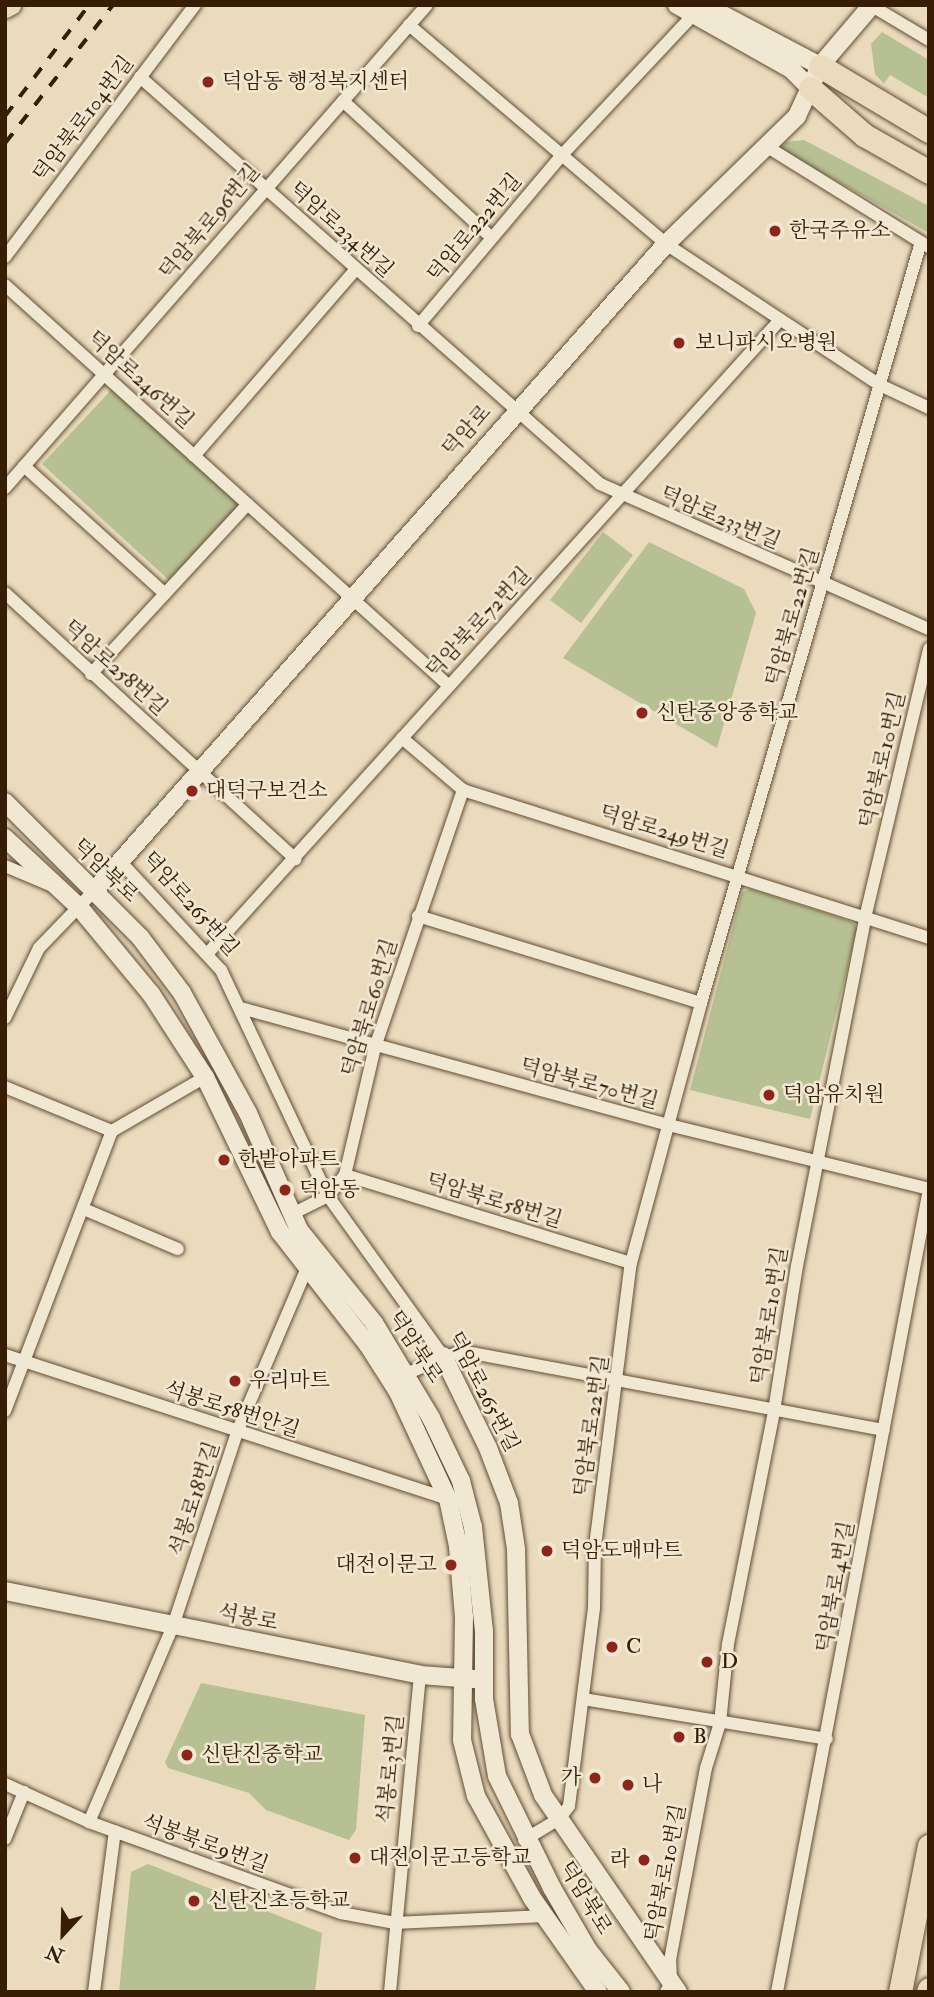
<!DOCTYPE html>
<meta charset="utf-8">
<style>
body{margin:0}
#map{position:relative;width:934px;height:1997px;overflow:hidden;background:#eadbbd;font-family:"IM FELL Double Pica","Noto Serif KR",serif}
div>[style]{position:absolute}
.green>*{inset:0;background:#b6c092}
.roads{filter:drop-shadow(0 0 2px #634c32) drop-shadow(0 0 2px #634c32)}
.street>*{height:12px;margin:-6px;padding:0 6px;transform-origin:6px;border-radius:6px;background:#f1e8d4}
.secondary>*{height:18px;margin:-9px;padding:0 9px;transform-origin:9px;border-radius:9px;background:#f1e8d4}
.primary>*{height:19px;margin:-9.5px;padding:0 9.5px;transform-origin:9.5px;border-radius:9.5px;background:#eadbbd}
.highway>*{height:23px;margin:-11.5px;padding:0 11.5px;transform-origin:11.5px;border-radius:11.5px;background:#eadbbd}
.rail>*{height:3.5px;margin-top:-1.75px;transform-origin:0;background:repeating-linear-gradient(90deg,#361d03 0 12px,transparent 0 24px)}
.dots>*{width:19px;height:19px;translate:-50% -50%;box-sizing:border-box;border:4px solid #f1e8d4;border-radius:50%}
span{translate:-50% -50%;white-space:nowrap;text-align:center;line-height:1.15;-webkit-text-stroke:5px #f1e8d4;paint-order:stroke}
.poi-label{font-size:21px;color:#361d03}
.left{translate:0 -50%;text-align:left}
.right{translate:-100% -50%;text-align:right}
.street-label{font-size:21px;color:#361d03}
.frame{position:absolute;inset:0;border:7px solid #361d03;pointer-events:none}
.north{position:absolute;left:28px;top:1899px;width:70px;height:70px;-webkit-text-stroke:5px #f1e8d4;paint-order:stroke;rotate:202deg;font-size:19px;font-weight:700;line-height:28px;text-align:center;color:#361d03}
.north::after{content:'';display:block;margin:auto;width:24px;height:32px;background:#361d03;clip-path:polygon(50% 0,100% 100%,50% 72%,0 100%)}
</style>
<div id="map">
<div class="green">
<div style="clip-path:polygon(882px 32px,929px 60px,929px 98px,890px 75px,884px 84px,875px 74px,871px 44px)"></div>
<div style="clip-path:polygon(804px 140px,929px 206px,929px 233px,780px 149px,786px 142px)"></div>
<div style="clip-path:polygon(113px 388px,241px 504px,170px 581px,42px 464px)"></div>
<div style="clip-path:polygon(603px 532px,633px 555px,581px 623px,550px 600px)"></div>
<div style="clip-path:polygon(649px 542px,744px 589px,756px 613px,717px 748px,563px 658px)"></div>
<div style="clip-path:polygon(750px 889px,853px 922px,857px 929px,810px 1119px,690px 1090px,742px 892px)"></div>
<div style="clip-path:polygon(201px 1683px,365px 1715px,356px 1830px,349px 1840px,266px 1810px,249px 1793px,168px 1768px,165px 1762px)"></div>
<div style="clip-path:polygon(148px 1864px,322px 1933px,315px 1992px,119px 1992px,131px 1872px)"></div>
</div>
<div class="roads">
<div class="street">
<div style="left:872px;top:6px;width:66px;rotate:30.8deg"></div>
<div style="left:409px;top:25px;width:338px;rotate:40.4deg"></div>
<div style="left:666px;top:244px;width:256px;rotate:33.4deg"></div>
<div style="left:880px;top:385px;width:54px;rotate:25.1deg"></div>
<div style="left:140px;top:77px;width:614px;rotate:41.5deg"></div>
<div style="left:600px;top:484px;width:360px;rotate:23.8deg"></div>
<div style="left:343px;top:101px;width:201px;rotate:42.6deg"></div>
<div style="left:766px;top:146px;width:192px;rotate:31.8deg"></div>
<div style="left:5px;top:257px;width:316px;rotate:-53deg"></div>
<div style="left:5px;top:285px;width:597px;rotate:42.08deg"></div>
<div style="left:418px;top:326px;width:224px;rotate:-49.9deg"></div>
<div style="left:562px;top:155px;width:193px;rotate:-46.9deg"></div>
<div style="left:194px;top:456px;width:246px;rotate:-49.1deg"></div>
<div style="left:24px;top:466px;width:190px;rotate:42.2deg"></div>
<div style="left:5px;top:488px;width:641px;rotate:-48.86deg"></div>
<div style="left:5px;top:593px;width:394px;rotate:42.5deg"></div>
<div style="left:91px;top:674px;width:231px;rotate:-47.3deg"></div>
<div style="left:402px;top:738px;width:80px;rotate:40.4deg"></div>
<div style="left:463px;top:790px;width:489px;rotate:17.6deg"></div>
<div style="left:119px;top:860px;width:150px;rotate:47.2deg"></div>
<div style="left:221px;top:970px;width:250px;rotate:64.7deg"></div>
<div style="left:328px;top:1196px;width:197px;rotate:54.3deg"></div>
<div style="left:5px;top:866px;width:49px;rotate:22.9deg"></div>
<div style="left:418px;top:916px;width:296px;rotate:17.1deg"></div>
<div style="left:208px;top:953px;width:852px;rotate:-47.9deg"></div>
<div style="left:241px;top:1008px;width:444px;rotate:15.3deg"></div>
<div style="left:669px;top:1125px;width:268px;rotate:13.8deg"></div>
<div style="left:5px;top:1018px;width:78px;rotate:-64.1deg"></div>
<div style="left:39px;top:948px;width:81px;rotate:-46deg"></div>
<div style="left:5px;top:1087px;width:116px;rotate:22.4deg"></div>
<div style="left:345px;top:1175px;width:299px;rotate:17.1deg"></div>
<div style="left:84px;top:1209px;width:102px;rotate:23.1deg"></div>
<div style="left:292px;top:1214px;width:40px;rotate:-26.6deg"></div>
<div style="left:328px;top:1196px;width:27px;rotate:-51deg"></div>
<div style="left:345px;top:1175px;width:131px;rotate:-76.8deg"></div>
<div style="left:375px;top:1047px;width:272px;rotate:-71.1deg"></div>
<div style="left:5px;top:1355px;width:466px;rotate:18deg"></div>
<div style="left:408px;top:1373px;width:57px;rotate:-22.5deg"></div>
<div style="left:461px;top:1351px;width:430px;rotate:10.6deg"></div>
<div style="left:5px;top:1411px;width:300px;rotate:-69.1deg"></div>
<div style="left:112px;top:1131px;width:108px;rotate:-30.1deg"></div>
<div style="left:583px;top:1699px;width:247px;rotate:9.3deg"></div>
<div style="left:5px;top:1784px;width:92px;rotate:24.3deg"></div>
<div style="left:89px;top:1822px;width:268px;rotate:19.9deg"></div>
<div style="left:341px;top:1913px;width:55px;rotate:10.5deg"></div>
<div style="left:395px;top:1923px;width:149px;rotate:-2.7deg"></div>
<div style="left:89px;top:1822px;width:213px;rotate:-66.8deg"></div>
<div style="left:173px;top:1626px;width:204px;rotate:-71.7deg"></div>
<div style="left:237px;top:1432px;width:176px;rotate:-66.9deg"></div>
<div style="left:5px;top:1839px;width:51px;rotate:-68deg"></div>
<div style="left:524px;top:1840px;width:41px;rotate:-31deg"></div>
<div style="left:559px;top:1819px;width:16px;rotate:-52deg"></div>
<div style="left:569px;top:1806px;width:200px;rotate:-82.8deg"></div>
<div style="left:594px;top:1608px;width:62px;rotate:-89.1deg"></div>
<div style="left:595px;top:1546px;width:285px;rotate:-82.8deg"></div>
<div style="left:631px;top:1263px;width:269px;rotate:-74.9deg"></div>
<div style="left:701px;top:1003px;width:792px;rotate:-73.88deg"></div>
<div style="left:94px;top:1992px;width:162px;rotate:-82.6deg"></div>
<div style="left:390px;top:1992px;width:318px;rotate:-84.6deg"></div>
<div style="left:666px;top:1992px;width:10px;rotate:-61deg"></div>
<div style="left:671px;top:1983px;width:23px;rotate:-92deg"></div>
<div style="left:670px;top:1960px;width:195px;rotate:-79.4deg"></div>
<div style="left:706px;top:1768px;width:47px;rotate:-72.7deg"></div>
<div style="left:720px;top:1723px;width:79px;rotate:-84.2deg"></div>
<div style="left:728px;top:1644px;width:237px;rotate:-78.8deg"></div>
<div style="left:774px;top:1411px;width:147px;rotate:-81deg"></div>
<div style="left:797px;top:1266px;width:355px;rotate:-78.9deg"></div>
<div style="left:865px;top:918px;width:277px;rotate:-76.6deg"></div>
<div style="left:777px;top:1992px;width:817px;rotate:-79.28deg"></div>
</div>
<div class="secondary">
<div style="left:677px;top:5px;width:131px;rotate:29.3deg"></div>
<div style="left:791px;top:69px;width:27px;rotate:45deg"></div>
<div style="left:704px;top:5px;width:131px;rotate:27.7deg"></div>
<div style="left:5px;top:802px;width:191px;rotate:45deg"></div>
<div style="left:140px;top:937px;width:70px;rotate:53.1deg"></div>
<div style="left:182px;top:993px;width:137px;rotate:61.2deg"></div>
<div style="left:248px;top:1113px;width:128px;rotate:66.4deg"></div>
<div style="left:299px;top:1230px;width:119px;rotate:51.1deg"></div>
<div style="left:374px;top:1323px;width:111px;rotate:59deg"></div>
<div style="left:431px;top:1418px;width:70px;rotate:64.5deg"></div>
<div style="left:461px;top:1481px;width:48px;rotate:75.4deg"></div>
<div style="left:473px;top:1527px;width:105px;rotate:84deg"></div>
<div style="left:484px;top:1631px;width:68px;rotate:90deg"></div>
<div style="left:484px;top:1699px;width:78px;rotate:80.4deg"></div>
<div style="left:497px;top:1776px;width:125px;rotate:63.8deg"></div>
<div style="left:552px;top:1888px;width:72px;rotate:59.9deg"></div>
<div style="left:588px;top:1950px;width:53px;rotate:51.8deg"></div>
<div style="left:5px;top:838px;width:101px;rotate:43deg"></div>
<div style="left:79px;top:907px;width:113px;rotate:50.4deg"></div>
<div style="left:151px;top:994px;width:99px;rotate:57deg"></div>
<div style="left:205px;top:1077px;width:172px;rotate:64.2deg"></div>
<div style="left:280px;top:1232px;width:143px;rotate:52.1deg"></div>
<div style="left:368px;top:1345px;width:56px;rotate:57.4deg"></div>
<div style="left:398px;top:1392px;width:118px;rotate:65deg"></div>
<div style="left:448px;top:1499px;width:48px;rotate:78deg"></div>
<div style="left:458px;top:1546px;width:71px;rotate:85.2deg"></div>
<div style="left:464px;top:1617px;width:123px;rotate:90.9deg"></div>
<div style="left:462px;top:1740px;width:58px;rotate:76deg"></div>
<div style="left:476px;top:1796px;width:116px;rotate:61.2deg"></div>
<div style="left:532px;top:1898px;width:115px;rotate:54.9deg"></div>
<div style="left:95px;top:890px;width:862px;rotate:-48.53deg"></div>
<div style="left:666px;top:244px;width:183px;rotate:-44.3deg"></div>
<div style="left:797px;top:116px;width:55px;rotate:-65.3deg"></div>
<div style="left:820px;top:66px;width:80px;rotate:-49.6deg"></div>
<div style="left:443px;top:1356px;width:102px;rotate:63.9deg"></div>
<div style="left:488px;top:1448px;width:59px;rotate:69.1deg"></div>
<div style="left:509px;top:1503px;width:47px;rotate:81.3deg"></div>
<div style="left:516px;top:1549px;width:185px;rotate:88.8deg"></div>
<div style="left:520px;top:1734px;width:65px;rotate:69.3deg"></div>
<div style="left:543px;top:1795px;width:239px;rotate:55.6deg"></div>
<div style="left:5px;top:1591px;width:423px;rotate:11.4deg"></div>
<div style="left:420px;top:1675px;width:54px;rotate:4.2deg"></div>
</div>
<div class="primary">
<div style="left:5px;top:8px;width:7px;rotate:-27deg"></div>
</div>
<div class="highway">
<div style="left:820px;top:66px;width:127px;rotate:30.8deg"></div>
<div style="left:810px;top:88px;width:72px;rotate:41deg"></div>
<div style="left:864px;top:135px;width:75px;rotate:29.6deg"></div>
<div style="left:900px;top:1992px;width:149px;rotate:-78.8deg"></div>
<div style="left:928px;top:1992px;width:3px;rotate:-72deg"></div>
</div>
</div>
<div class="rail">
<div style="left:5px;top:116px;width:139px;rotate:-52.9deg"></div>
<div style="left:5px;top:143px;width:175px;rotate:-52deg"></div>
</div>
<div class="dots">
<div style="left:208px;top:82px;background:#8f2418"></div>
<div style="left:775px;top:231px;background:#8f2418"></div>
<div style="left:679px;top:343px;background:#8f2418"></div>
<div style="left:642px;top:713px;background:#8f2418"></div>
<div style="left:192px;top:791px;background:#8f2418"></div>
<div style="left:769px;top:1095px;background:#8f2418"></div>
<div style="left:224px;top:1160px;background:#8f2418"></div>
<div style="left:285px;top:1190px;background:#8f2418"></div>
<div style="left:235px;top:1381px;background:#8f2418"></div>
<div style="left:547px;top:1551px;background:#8f2418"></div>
<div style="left:451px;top:1565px;background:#8f2418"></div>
<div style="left:612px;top:1647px;background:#8f2418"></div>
<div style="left:707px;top:1662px;background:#8f2418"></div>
<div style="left:679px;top:1737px;background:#8f2418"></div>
<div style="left:187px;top:1755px;background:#8f2418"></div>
<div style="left:595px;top:1778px;background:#8f2418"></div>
<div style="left:628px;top:1785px;background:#8f2418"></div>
<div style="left:355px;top:1858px;background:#8f2418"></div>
<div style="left:644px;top:1860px;background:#8f2418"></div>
<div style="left:194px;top:1901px;background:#8f2418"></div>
</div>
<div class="poi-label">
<span class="left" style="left:222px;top:82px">덕암동 행정복지센터</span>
<span class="left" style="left:789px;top:231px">한국주유소</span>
<span class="left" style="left:695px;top:343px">보니파시오병원</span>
<span class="left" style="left:656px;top:713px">신탄중앙중학교</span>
<span class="left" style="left:206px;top:791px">대덕구보건소</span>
<span class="left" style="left:783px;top:1095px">덕암유치원</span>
<span class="left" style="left:238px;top:1160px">한밭아파트</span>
<span class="left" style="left:299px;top:1190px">덕암동</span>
<span class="left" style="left:249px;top:1381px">우리마트</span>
<span class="left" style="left:561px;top:1551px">덕암도매마트</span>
<span class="right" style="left:437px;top:1565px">대전이문고</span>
<span class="left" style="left:626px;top:1647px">C</span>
<span class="left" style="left:721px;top:1662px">D</span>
<span class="left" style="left:693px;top:1737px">B</span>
<span class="left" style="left:201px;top:1755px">신탄진중학교</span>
<span class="right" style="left:581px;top:1778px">가</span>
<span class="left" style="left:642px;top:1785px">나</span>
<span class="left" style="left:369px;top:1858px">대전이문고등학교</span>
<span class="right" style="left:630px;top:1860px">라</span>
<span class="left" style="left:208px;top:1901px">신탄진초등학교</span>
</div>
<div class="street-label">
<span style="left:84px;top:119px;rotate:-53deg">덕암북로104번길</span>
<span style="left:210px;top:222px;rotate:-50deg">덕암북로96번길</span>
<span style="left:475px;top:228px;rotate:-50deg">덕암로222번길</span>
<span style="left:341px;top:230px;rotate:42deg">덕암로234번길</span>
<span style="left:140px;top:380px;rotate:42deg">덕암로246번길</span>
<span style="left:467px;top:431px;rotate:-48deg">덕암로</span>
<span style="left:720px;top:518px;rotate:23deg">덕암로233번길</span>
<span style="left:793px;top:617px;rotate:-74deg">덕암북로22번길</span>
<span style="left:479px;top:623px;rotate:-47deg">덕암북로72번길</span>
<span style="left:115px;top:668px;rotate:42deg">덕암로258번길</span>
<span style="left:883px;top:760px;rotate:-77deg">덕암북로10번길</span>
<span style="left:664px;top:832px;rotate:17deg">덕암로249번길</span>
<span style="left:105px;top:871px;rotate:44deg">덕암북로</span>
<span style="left:190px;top:904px;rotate:48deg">덕암로265번길</span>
<span style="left:370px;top:1008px;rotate:-73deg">덕암북로60번길</span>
<span style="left:589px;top:1084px;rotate:15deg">덕암북로70번길</span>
<span style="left:494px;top:1201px;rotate:17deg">덕암북로58번길</span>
<span style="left:770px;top:1316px;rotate:-81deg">덕암북로10번길</span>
<span style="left:415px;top:1347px;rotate:57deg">덕암북로</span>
<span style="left:483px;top:1392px;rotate:63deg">덕암로265번길</span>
<span style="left:232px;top:1410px;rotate:18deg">석봉로58번안길</span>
<span style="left:592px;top:1426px;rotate:-82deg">덕암북로22번길</span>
<span style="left:195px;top:1499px;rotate:-72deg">석봉로18번길</span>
<span style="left:836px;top:1587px;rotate:-80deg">덕암북로4번길</span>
<span style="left:248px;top:1618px;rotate:11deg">석봉로</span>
<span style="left:391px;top:1769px;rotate:-84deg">석봉로3번길</span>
<span style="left:205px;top:1844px;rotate:20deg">석봉북로9번길</span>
<span style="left:666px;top:1873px;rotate:-79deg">덕암북로10번길</span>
<span style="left:585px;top:1898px;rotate:59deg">덕암북로</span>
</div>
<div class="frame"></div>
<div class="north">N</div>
</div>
